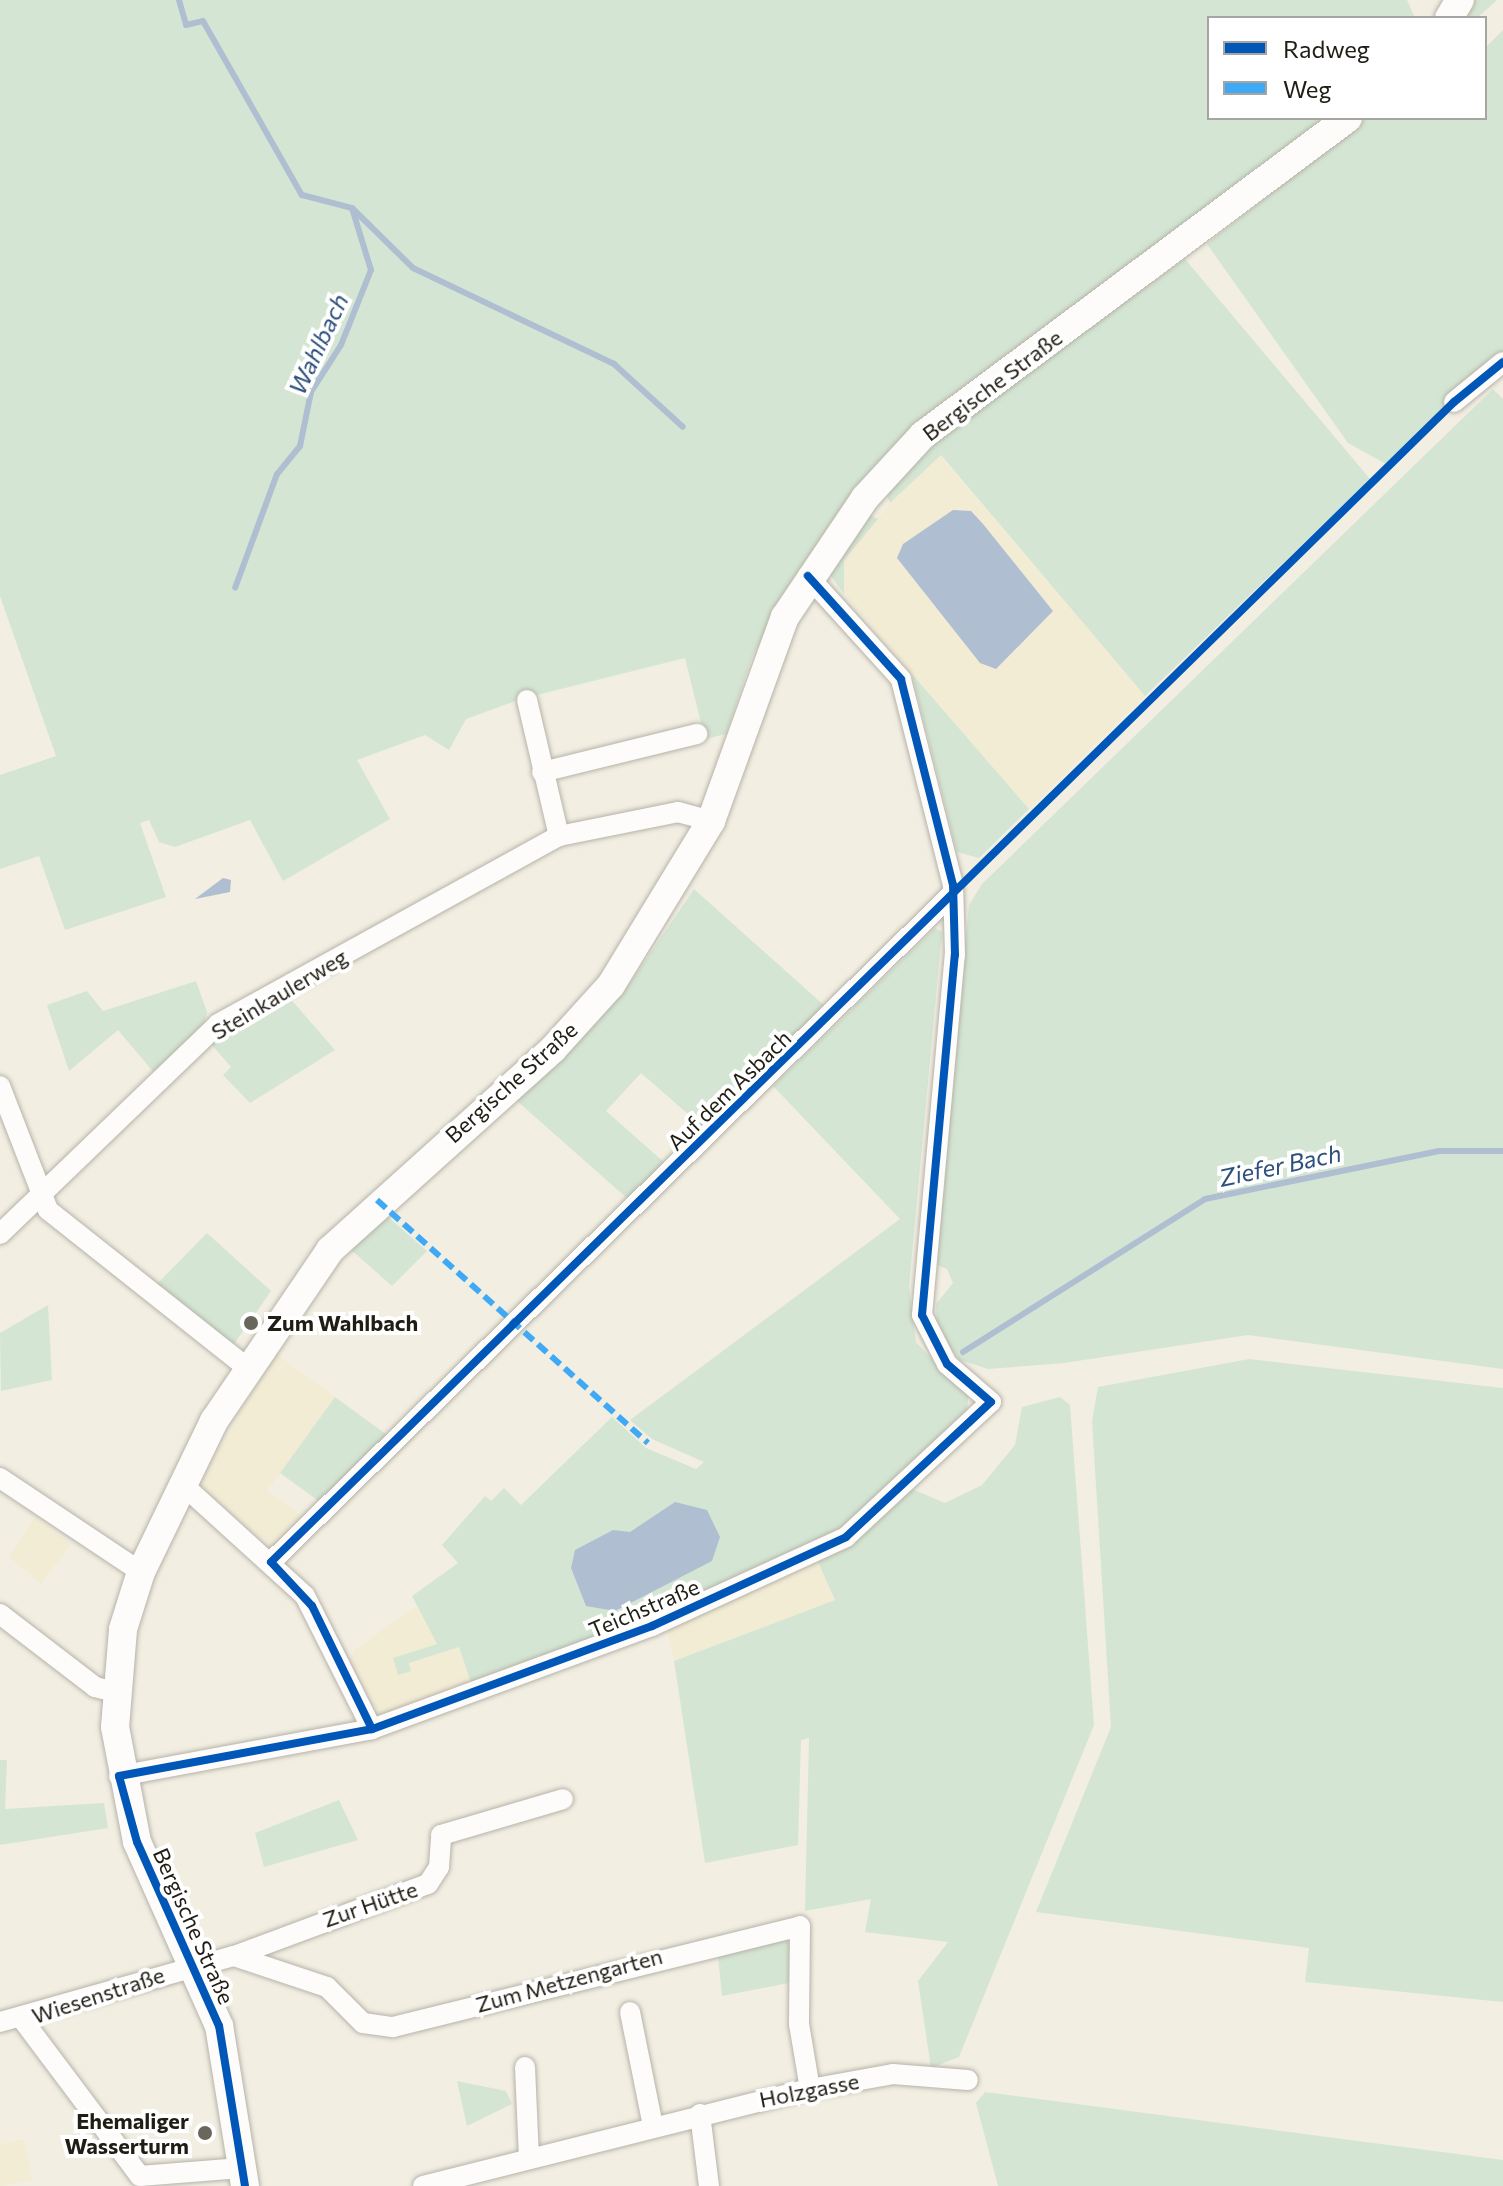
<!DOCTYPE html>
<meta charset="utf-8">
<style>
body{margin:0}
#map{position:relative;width:1503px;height:2186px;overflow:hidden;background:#f2eee2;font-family:Commissioner,sans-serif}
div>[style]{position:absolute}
.built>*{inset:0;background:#f3ecd5}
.green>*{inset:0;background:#d4e6d3}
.water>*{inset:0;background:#afbed1}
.stream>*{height:6px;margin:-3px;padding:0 3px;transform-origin:3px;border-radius:3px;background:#afbed1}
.roads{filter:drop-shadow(0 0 2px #b6b3a9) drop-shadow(0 0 2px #b6b3a9)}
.street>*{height:20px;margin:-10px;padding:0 10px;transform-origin:10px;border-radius:10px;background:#fdfcfb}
.secondary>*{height:28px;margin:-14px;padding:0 14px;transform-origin:14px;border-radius:14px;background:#fdfcfb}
.quiet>*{height:6px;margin-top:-3px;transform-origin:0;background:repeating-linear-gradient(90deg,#3fa9f5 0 12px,transparent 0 18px)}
.cycleway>*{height:8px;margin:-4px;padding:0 4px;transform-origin:4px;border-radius:4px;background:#0057b8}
.dots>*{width:22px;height:22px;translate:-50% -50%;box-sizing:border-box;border:4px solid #fff;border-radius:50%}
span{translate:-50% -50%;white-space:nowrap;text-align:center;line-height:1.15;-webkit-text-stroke:8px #fff;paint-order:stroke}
.street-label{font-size:22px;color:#1f1d14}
.poi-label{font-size:22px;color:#1f1d14;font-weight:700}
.left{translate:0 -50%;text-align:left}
.right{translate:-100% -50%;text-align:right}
.water-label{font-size:24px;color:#2c4f7b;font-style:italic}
.legend{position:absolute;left:1207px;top:16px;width:280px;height:104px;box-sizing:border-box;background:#fff;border:2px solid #a5a5a1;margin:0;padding:10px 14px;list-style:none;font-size:24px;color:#1f1d14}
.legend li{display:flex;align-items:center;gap:16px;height:40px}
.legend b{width:40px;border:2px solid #a5a5a1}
</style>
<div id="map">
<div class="built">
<div style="clip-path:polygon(940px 455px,1145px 696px,1029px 809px,844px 594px,839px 577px,844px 560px,890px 503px)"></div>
<div style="clip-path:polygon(275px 1353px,335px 1397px,267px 1491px,305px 1518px,274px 1548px,198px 1485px)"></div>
<div style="clip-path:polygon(35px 1517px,71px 1544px,41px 1584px,9px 1557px)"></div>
<div style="clip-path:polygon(818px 1562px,835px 1600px,674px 1661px,667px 1627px)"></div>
<div style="clip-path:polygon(417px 1606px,438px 1644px,456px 1638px,473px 1689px,381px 1716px,349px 1663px,355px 1649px)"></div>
<div style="clip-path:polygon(24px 2139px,33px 2180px,0 2186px,0 2144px)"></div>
</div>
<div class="green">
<div style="clip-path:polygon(0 0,1407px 0,1415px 18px,1209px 18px,1209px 118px,1334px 118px,874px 469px,787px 590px,752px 657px,726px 734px,705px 739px,685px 658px,521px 699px,466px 719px,449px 750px,425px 735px,357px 760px,390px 819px,283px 881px,250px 820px,175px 847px,159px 842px,149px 820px,140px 823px,166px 897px,65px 930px,39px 856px,0 869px,0 775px,56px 756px,0 596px)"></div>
<div style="clip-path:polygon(1473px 0,1497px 0,1477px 18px,1459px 18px)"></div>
<div style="clip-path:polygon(1503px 30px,1503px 352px,1386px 464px,1348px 443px,1207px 244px,1366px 118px,1485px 118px,1485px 48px)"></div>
<div style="clip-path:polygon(1185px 259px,1370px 479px,1145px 696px,941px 455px,890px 503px,886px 493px,961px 418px)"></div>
<div style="clip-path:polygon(1493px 389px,1503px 399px,1503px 1369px,1248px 1335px,1064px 1363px,988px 1369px,960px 1360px,937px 1331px,936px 1304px,953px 1283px,947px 1269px,932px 1263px,969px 905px,982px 884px)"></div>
<div style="clip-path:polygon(869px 515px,878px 519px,844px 560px,844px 594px,825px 568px)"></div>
<div style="clip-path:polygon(912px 674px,1029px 809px,979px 858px,957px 852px)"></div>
<div style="clip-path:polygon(694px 889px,827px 1008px,704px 1128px,641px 1073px,606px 1111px,666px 1164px,629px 1200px,516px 1100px,626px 989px)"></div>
<div style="clip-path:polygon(935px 928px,942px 932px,909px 1286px,916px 1342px,959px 1389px,969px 1389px,966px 1421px,847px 1530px,668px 1606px,670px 1613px,473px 1689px,459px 1647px,409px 1663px,411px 1671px,398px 1675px,393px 1658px,437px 1644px,412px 1596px,458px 1563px,442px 1545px,485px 1496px,491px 1501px,504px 1488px,521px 1505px,612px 1417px,646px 1448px,696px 1469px,704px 1462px,652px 1439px,630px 1420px,900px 1219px,773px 1086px)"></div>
<div style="clip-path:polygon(196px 981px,207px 1012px,203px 1029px,156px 1075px,118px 1030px,69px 1071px,47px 1005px,87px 991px,103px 1011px)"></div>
<div style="clip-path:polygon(288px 996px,335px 1050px,250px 1103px,223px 1075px,231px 1067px,211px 1044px)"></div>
<div style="clip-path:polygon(387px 1216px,427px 1251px,392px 1286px,349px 1248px)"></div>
<div style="clip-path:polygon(207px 1233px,271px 1291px,232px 1347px,155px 1286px)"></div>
<div style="clip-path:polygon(48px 1305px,52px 1380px,1px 1391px,0 1333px)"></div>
<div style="clip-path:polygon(1249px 1359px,1503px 1388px,1503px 2002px,1305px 1982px,1309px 1948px,1036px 1912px,1111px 1727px,1092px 1421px,1098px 1387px)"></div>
<div style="clip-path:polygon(335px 1397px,387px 1435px,320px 1502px,280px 1473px)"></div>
<div style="clip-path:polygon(1060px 1397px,1070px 1405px,1094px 1725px,959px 2057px,931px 2068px,918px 1981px,948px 1942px,865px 1932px,871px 1899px,805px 1911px,809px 1738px,801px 1740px,798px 1845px,705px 1863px,674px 1661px,835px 1600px,818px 1562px,912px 1489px,945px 1503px,982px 1485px,1015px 1445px,1022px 1407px)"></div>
<div style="clip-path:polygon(0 1760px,7px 1760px,5px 1809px,104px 1803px,108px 1828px,0 1845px)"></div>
<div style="clip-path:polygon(339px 1800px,358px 1840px,264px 1867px,255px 1833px)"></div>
<div style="clip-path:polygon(782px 1937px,791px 1944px,794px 1982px,722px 1996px,717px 1947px)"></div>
<div style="clip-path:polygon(457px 2081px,506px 2091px,512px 2104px,467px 2126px)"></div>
<div style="clip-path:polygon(985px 2092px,1503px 2160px,1503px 2186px,998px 2186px,976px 2103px)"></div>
</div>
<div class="water">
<div style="clip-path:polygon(953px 510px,971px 511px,983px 524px,1053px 611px,996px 669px,980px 663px,897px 558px,903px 544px)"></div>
<div style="clip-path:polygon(223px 878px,231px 880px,230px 892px,195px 899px)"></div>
<div style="clip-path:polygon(675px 1502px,707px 1510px,720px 1537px,712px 1561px,615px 1611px,586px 1606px,571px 1568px,575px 1550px,613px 1530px,630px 1532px)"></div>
</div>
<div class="stream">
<div style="left:179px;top:0;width:26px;rotate:74deg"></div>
<div style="left:186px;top:25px;width:17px;rotate:-13deg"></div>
<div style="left:203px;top:21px;width:200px;rotate:60.4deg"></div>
<div style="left:302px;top:195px;width:52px;rotate:14.6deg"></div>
<div style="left:352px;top:208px;width:65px;rotate:73deg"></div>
<div style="left:371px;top:270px;width:81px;rotate:111.8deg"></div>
<div style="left:341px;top:345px;width:56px;rotate:122.6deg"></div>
<div style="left:311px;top:392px;width:55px;rotate:101.5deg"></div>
<div style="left:300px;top:446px;width:36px;rotate:129deg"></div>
<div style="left:277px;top:474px;width:121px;rotate:110.2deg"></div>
<div style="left:353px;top:209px;width:84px;rotate:44.5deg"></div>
<div style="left:413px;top:268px;width:223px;rotate:25.5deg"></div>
<div style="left:614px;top:364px;width:93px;rotate:42.4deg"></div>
<div style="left:963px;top:1352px;width:286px;rotate:-32.3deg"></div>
<div style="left:1205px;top:1199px;width:239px;rotate:-11.6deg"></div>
<div style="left:1439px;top:1151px;width:64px"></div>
</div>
<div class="roads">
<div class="street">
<div style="left:1454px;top:402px;width:63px;rotate:-39.2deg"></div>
<div style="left:527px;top:700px;width:140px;rotate:76.8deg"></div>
<div style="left:542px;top:772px;width:160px;rotate:-13.8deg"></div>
<div style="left:0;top:1086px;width:133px;rotate:68.8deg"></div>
<div style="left:48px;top:1210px;width:251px;rotate:38.4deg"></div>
<div style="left:0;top:1234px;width:303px;rotate:-43.9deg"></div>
<div style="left:218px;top:1024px;width:389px;rotate:-28.9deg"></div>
<div style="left:559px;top:836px;width:121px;rotate:-11.4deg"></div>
<div style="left:678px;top:812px;width:34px;rotate:15deg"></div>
<div style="left:0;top:1478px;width:169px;rotate:33.7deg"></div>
<div style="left:182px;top:1484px;width:166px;rotate:42.3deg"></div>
<div style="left:305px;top:1596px;width:149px;rotate:63.3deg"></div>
<div style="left:271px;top:1562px;width:954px;rotate:-44.45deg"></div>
<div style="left:0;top:1614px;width:120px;rotate:37.5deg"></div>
<div style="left:95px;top:1687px;width:21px;rotate:14deg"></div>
<div style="left:119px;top:1776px;width:257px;rotate:-10.5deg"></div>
<div style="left:372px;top:1729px;width:298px;rotate:-20.2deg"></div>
<div style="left:652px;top:1626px;width:213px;rotate:-24.6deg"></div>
<div style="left:846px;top:1537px;width:198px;rotate:-43deg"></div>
<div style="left:991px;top:1402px;width:58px;rotate:-139.2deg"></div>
<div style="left:947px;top:1364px;width:55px;rotate:-117deg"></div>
<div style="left:922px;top:1315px;width:362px;rotate:-84.8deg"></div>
<div style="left:955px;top:955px;width:70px;rotate:-91.6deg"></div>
<div style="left:953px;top:885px;width:212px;rotate:-104.2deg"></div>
<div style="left:901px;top:679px;width:139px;rotate:-132.1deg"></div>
<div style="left:234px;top:1956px;width:207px;rotate:-20.4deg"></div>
<div style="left:428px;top:1884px;width:20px;rotate:-57deg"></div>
<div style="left:439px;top:1867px;width:32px;rotate:-86deg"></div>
<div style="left:441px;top:1835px;width:127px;rotate:-16.4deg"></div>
<div style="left:630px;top:2012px;width:116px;rotate:78.6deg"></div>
<div style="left:22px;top:2019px;width:196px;rotate:53.1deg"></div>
<div style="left:140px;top:2176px;width:101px;rotate:-4.5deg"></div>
<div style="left:0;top:2022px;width:243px;rotate:-15.8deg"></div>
<div style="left:234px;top:1956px;width:98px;rotate:18.4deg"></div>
<div style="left:327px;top:1987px;width:51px;rotate:45deg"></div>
<div style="left:363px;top:2023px;width:30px;rotate:8deg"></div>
<div style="left:393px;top:2027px;width:419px;rotate:-13.9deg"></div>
<div style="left:800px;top:1926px;width:98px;rotate:90.6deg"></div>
<div style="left:799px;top:2024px;width:66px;rotate:80.4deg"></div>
<div style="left:525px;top:2067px;width:90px;rotate:87.5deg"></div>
<div style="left:700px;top:2114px;width:73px;rotate:82.9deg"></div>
<div style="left:423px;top:2186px;width:399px;rotate:-14.1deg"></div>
<div style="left:810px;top:2089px;width:84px;rotate:-10.2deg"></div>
<div style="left:893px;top:2074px;width:75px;rotate:4.6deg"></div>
</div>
<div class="secondary">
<div style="left:1449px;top:18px;width:21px;rotate:-59deg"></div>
<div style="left:245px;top:2186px;width:162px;rotate:-99.2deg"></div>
<div style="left:219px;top:2026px;width:201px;rotate:-114deg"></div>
<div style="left:137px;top:1842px;width:117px;rotate:-100.8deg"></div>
<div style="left:115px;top:1727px;width:98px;rotate:-85.3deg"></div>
<div style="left:123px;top:1629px;width:60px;rotate:-72.5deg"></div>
<div style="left:141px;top:1572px;width:168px;rotate:-64.2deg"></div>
<div style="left:214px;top:1421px;width:207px;rotate:-55.8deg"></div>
<div style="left:330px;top:1250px;width:300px;rotate:-42deg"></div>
<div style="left:553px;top:1049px;width:86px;rotate:-47.8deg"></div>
<div style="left:611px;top:985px;width:192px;rotate:-58.6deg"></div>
<div style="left:711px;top:821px;width:217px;rotate:-70.1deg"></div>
<div style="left:785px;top:617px;width:143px;rotate:-56.1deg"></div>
<div style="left:865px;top:498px;width:86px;rotate:-47.4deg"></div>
<div style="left:923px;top:435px;width:530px;rotate:-36.72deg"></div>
</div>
</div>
<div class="quiet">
<div style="left:377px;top:1200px;width:364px;rotate:41.9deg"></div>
</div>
<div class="cycleway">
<div style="left:372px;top:1729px;width:137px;rotate:-116deg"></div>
<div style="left:312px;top:1606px;width:60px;rotate:-133deg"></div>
<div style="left:271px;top:1562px;width:1657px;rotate:-44.44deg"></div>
<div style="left:1454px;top:402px;width:63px;rotate:-39.2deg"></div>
<div style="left:245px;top:2186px;width:162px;rotate:-99.2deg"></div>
<div style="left:219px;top:2026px;width:201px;rotate:-114deg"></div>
<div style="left:137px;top:1842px;width:68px;rotate:-105.3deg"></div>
<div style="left:119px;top:1776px;width:257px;rotate:-10.5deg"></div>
<div style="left:372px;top:1729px;width:298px;rotate:-20.2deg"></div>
<div style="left:652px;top:1626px;width:213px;rotate:-24.6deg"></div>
<div style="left:846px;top:1537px;width:198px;rotate:-43deg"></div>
<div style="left:991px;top:1402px;width:58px;rotate:-139.2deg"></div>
<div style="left:947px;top:1364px;width:55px;rotate:-117deg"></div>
<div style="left:922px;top:1315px;width:362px;rotate:-84.8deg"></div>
<div style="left:955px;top:955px;width:70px;rotate:-91.6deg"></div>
<div style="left:953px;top:885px;width:212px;rotate:-104.2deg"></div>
<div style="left:901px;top:679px;width:139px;rotate:-132.1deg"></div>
</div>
<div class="dots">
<div style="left:251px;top:1323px;background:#69665c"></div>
<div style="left:205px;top:2133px;background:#69665c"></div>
</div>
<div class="street-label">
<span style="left:992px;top:385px;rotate:-37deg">Bergische Straße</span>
<span style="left:279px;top:994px;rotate:-31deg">Steinkaulerweg</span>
<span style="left:511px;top:1082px;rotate:-42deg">Bergische Straße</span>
<span style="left:729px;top:1090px;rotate:-44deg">Auf dem Asbach</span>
<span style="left:644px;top:1608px;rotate:-23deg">Teichstraße</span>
<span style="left:370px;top:1904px;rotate:-19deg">Zur Hütte</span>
<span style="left:194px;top:1926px;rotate:66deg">Bergische Straße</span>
<span style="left:569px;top:1980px;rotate:-15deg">Zum Metzengarten</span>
<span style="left:98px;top:1995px;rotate:-18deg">Wiesenstraße</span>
<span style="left:809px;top:2090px;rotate:-11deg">Holzgasse</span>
</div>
<div class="poi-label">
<span class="left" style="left:267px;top:1323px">Zum Wahlbach</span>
<span class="right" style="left:189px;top:2133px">Ehemaliger<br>Wasserturm</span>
</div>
<div class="water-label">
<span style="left:318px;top:344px;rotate:-65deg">Wahlbach</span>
<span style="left:1280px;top:1165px;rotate:-12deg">Ziefer Bach</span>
</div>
<ul class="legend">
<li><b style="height:10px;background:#0057b8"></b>Radweg</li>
<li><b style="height:10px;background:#3fa9f5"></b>Weg</li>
</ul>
</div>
